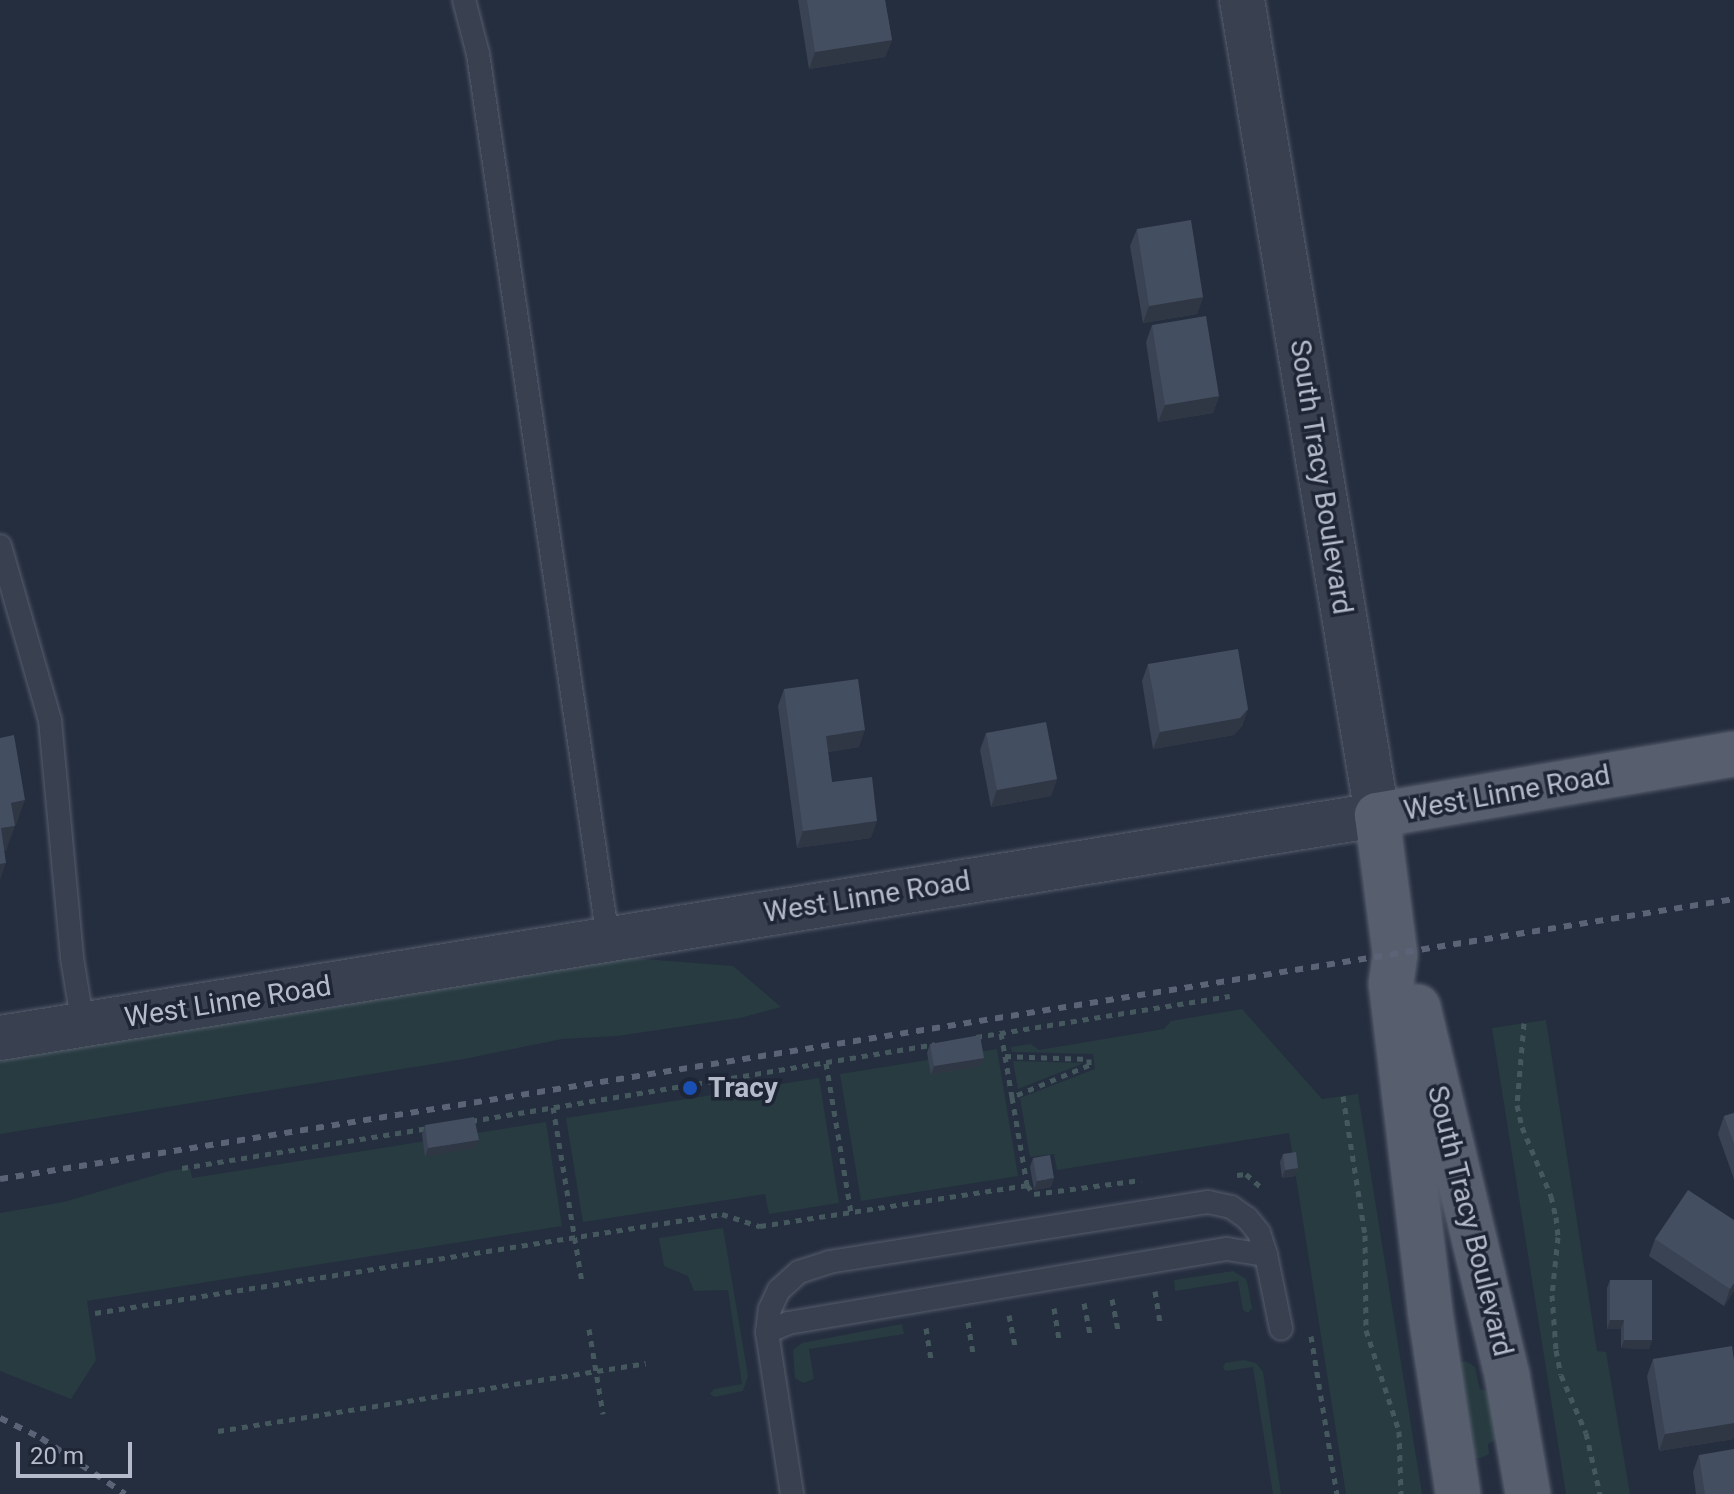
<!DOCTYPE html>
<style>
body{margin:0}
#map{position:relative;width:1734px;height:1494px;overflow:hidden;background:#252e3f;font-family:Roboto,sans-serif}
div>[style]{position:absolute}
.green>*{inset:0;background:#273b40}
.path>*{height:5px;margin-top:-2.5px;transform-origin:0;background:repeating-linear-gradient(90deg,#45585d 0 6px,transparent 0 12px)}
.roads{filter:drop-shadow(0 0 2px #575e6d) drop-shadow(0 0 2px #575e6d)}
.service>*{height:22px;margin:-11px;padding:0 11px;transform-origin:11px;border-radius:11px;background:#39404f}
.minor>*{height:44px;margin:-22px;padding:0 22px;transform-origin:22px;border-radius:22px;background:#39404f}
.tertiary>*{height:44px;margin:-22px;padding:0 22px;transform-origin:22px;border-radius:22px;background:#39404f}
.primary>*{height:44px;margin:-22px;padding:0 22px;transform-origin:22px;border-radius:22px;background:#575f6f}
.rail>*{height:6px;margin-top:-3px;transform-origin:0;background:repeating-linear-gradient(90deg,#5b6476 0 8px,transparent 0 16px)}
.wall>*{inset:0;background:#3a4353}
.shaded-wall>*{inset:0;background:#303744}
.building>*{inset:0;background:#444e61}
.dots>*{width:22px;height:22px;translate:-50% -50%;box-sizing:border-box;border:4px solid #1e2534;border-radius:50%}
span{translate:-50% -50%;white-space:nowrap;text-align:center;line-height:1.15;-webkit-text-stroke:7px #1e2534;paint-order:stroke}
.street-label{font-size:28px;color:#b5bbca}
.poi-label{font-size:28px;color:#b5bbca;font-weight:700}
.left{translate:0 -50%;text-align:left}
.scale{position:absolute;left:16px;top:1442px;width:116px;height:36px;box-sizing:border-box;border:4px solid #b5bbca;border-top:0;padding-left:10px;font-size:24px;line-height:28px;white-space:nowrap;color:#b5bbca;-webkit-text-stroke:6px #1e2534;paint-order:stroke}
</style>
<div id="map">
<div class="green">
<div style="clip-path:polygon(632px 958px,733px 966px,781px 1007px,740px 1018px,617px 1036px,562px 1039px,464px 1059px,0 1134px,0 1060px)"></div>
<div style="clip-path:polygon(1242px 1009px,1322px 1099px,1358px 1094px,1422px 1494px,1346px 1494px,1289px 1133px,1057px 1170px,1054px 1154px,1030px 1157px,1020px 1098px,1095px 1069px,1093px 1054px,1012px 1052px,1011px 1047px,1031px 1044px,1039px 1050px,1164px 1029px,1171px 1021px)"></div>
<div style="clip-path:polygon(1546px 1020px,1597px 1351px,1606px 1352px,1630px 1494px,1566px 1494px,1492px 1028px)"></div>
<div style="clip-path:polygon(997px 1049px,1018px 1176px,861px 1201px,840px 1074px)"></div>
<div style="clip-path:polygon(1013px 1061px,1084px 1063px,1018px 1089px)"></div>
<div style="clip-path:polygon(819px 1078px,839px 1203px,769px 1214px,765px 1194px,583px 1222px,566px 1118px)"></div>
<div style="clip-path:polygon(546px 1122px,562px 1226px,87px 1301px,96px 1360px,71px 1399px,0 1371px,0 1213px,64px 1202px,169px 1171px,190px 1168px,192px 1178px)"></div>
<div style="clip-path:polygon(723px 1228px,748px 1376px,743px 1391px,715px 1397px,710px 1394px,714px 1389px,742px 1384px,728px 1290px,694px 1291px,688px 1276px,664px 1266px,659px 1238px)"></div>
<div style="clip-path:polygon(1233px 1271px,1246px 1279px,1248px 1286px,1252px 1308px,1248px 1313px,1243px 1310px,1238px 1281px,1175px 1291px,1174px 1280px)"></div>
<div style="clip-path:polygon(902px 1324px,904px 1334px,809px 1349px,814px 1379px,803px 1383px,795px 1378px,793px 1350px,802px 1343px)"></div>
<div style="clip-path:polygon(1244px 1360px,1256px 1363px,1263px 1372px,1281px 1494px,1273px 1494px,1253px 1367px,1226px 1371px,1223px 1368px,1225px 1363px)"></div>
<div style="clip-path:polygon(1466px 1361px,1475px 1367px,1480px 1389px,1488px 1392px,1499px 1438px,1488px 1444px,1489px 1454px,1481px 1458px,1475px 1458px,1460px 1363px)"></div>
</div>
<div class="path">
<div style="left:1524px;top:1023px;width:82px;rotate:94.9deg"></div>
<div style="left:1517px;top:1105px;width:23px;rotate:77deg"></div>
<div style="left:1522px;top:1127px;width:75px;rotate:67.2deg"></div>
<div style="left:1551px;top:1196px;width:22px;rotate:77deg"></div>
<div style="left:1556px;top:1217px;width:20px;rotate:84deg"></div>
<div style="left:1558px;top:1237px;width:58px;rotate:95.9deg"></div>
<div style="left:1552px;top:1295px;width:55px;rotate:85.8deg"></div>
<div style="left:1556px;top:1350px;width:25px;rotate:79deg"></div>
<div style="left:1561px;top:1375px;width:63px;rotate:66.7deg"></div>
<div style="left:1586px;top:1433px;width:63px;rotate:77.1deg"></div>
<div style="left:1001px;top:1033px;width:23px;rotate:80deg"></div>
<div style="left:1005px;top:1056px;width:84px;rotate:2deg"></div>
<div style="left:1089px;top:1059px;width:6px;rotate:90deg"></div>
<div style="left:1089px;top:1065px;width:83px;rotate:157.4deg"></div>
<div style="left:1012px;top:1097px;width:89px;rotate:80.3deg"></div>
<div style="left:976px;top:1037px;width:257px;rotate:-9.2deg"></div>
<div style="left:1005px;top:1056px;width:42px;rotate:80.3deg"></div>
<div style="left:826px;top:1063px;width:152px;rotate:80.5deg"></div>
<div style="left:1343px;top:1096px;width:141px;rotate:81deg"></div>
<div style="left:1365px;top:1235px;width:95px;rotate:89.4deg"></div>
<div style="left:1366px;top:1330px;width:106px;rotate:71.9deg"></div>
<div style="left:1399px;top:1431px;width:63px;rotate:88.2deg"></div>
<div style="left:553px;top:1107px;width:178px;rotate:80.6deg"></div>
<div style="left:471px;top:1121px;width:470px;rotate:-9.4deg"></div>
<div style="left:182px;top:1168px;width:250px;rotate:-9.2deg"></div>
<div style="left:1237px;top:1175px;width:9px;rotate:-6deg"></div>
<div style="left:1246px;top:1174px;width:21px;rotate:41deg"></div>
<div style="left:1155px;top:1291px;width:31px;rotate:81deg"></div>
<div style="left:1112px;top:1299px;width:31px;rotate:79deg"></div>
<div style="left:1084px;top:1303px;width:32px;rotate:79deg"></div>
<div style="left:1054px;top:1308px;width:31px;rotate:81deg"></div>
<div style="left:95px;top:1313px;width:635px;rotate:-8.97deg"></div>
<div style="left:722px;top:1214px;width:40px;rotate:18deg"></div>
<div style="left:760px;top:1226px;width:270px;rotate:-8.7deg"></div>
<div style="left:1027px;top:1185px;width:11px;rotate:52deg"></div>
<div style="left:1034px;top:1194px;width:108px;rotate:-7.5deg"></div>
<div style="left:1009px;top:1315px;width:32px;rotate:79deg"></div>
<div style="left:968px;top:1322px;width:30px;rotate:81deg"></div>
<div style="left:926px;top:1328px;width:31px;rotate:81deg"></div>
<div style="left:589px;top:1329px;width:86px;rotate:80.6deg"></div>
<div style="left:1311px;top:1336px;width:160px;rotate:80.7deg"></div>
<div style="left:218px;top:1431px;width:433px;rotate:-9deg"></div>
</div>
<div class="roads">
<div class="service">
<div style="left:464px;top:0;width:56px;rotate:75.5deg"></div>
<div style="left:478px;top:54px;width:894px;rotate:81.64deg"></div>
<div style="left:0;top:546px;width:181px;rotate:74deg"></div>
<div style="left:50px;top:720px;width:239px;rotate:84.7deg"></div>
<div style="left:72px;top:958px;width:68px;rotate:80.7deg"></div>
<div style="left:767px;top:1332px;width:23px;rotate:-83deg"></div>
<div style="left:770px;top:1309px;width:21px;rotate:-65deg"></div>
<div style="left:779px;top:1290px;width:27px;rotate:-42deg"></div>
<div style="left:799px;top:1272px;width:32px;rotate:-18deg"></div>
<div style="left:829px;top:1262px;width:384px;rotate:-9deg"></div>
<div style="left:1208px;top:1202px;width:24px;rotate:12deg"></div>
<div style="left:1231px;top:1207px;width:19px;rotate:35deg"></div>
<div style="left:1247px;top:1218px;width:19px;rotate:51deg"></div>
<div style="left:1259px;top:1233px;width:23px;rotate:72deg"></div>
<div style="left:792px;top:1494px;width:164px;rotate:-98.8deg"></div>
<div style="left:767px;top:1332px;width:23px;rotate:-23deg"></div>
<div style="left:788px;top:1323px;width:445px;rotate:-9.6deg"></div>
<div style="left:1227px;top:1249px;width:39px;rotate:9deg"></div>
<div style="left:1266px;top:1255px;width:75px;rotate:78.4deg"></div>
</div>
<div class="minor">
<div style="left:1242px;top:0;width:826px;rotate:80.59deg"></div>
</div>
<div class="tertiary">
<div style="left:0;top:1038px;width:1395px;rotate:-9.2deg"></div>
</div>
<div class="primary">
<div style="left:1418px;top:1007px;width:379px;rotate:76.4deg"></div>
<div style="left:1507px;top:1375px;width:121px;rotate:80deg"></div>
<div style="left:1458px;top:1494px;width:186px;rotate:-98.7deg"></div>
<div style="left:1430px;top:1310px;width:328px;rotate:-96.8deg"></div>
<div style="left:1391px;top:984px;width:30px;rotate:-82deg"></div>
<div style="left:1395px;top:954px;width:140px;rotate:-97.4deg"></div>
<div style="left:1377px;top:815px;width:362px;rotate:-9.7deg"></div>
</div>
</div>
<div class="rail">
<div style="left:0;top:1179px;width:1756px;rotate:-9.17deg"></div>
<div style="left:0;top:1418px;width:46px;rotate:26deg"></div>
<div style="left:41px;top:1438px;width:101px;rotate:33.7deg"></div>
</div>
<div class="wall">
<div style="clip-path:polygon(798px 0,885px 0,892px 40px,885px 57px,809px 69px)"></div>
<div style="clip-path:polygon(1137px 229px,1203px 297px,1197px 314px,1143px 323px,1130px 246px)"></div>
<div style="clip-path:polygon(1152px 325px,1219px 396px,1213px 413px,1158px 422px,1146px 342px)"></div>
<div style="clip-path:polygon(1148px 664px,1248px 709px,1242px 726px,1234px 735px,1153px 749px,1142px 681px)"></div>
<div style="clip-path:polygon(784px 689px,859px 747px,828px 752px,832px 782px,871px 838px,797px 848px,778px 706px)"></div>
<div style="clip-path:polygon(986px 733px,1057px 779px,1051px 796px,991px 807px,980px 750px)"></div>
<div style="clip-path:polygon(930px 1044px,984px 1058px,981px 1066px,931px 1075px,927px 1053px)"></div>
<div style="clip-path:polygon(1734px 1113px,1734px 1179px,1718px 1134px,1724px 1116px)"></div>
<div style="clip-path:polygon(425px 1125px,475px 1148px,425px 1157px,422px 1134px)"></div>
<div style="clip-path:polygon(1283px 1154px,1298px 1168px,1295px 1176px,1282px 1178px,1280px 1162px)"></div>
<div style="clip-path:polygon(1033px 1158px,1051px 1187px,1034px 1190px,1030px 1167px)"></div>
<div style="clip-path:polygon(1734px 1220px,1734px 1291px,1724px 1306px,1649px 1256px,1655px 1239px)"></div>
<div style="clip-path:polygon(1610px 1280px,1652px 1340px,1649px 1349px,1621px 1348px,1621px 1329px,1607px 1329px,1607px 1288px)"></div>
<div style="clip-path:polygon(1653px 1359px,1734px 1360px,1734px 1439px,1659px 1451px,1647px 1376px)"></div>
<div style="clip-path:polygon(1699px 1455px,1734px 1494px,1696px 1494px,1693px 1472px)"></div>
</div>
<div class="shaded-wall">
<div style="clip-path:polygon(892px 40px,885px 57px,809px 69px,815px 52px)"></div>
<div style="clip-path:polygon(1203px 297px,1197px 314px,1143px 323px,1149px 306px)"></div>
<div style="clip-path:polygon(1219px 396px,1213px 413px,1158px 422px,1165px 405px)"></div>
<div style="clip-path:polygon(1248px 709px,1242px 726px,1234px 735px,1153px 749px,1160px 732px)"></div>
<div style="clip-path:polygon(865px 730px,859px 747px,820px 753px,826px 736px)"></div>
<div style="clip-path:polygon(1057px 779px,1051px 796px,991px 807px,997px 790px)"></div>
<div style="clip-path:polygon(25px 800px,16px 825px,2px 828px,11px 803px)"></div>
<div style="clip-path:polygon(877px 821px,871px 838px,797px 848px,803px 831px)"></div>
<div style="clip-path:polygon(15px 826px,6px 851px,0 851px,1px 828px)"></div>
<div style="clip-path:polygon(6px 863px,0 880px,0 864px)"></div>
<div style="clip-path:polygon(984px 1058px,981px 1066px,931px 1075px,934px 1066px)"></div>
<div style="clip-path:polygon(479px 1140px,475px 1148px,425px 1157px,428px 1148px)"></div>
<div style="clip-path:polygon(1298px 1168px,1295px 1176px,1282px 1178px,1285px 1170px)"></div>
<div style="clip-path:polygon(1054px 1178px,1051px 1187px,1034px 1190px,1037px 1181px)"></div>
<div style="clip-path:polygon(1734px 1283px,1734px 1291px,1724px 1306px,1730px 1289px)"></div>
<div style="clip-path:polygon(1610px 1320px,1624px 1320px,1621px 1329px,1607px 1329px)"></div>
<div style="clip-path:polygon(1624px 1340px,1652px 1340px,1649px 1349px,1621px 1348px)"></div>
<div style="clip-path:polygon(1734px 1423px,1734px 1439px,1659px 1451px,1665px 1434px)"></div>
</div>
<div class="building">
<div style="clip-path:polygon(807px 0,885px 0,892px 40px,815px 52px)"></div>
<div style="clip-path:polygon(1191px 220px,1203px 297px,1149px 306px,1137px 229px)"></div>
<div style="clip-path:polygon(1206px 316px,1219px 396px,1165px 405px,1152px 325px)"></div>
<div style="clip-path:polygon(1238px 649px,1248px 709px,1240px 718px,1160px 732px,1148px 664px)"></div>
<div style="clip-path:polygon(858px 679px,865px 730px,826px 736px,832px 782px,872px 777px,877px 821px,803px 831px,784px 689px)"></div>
<div style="clip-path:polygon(1046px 722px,1057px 779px,997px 790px,986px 733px)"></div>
<div style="clip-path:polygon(14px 735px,25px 800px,11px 803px,15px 826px,1px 828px,6px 863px,0 864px,0 738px)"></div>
<div style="clip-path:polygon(980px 1035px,984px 1058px,934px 1066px,930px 1044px)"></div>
<div style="clip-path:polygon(1734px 1113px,1734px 1144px,1724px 1116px)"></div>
<div style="clip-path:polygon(474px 1117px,479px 1140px,428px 1148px,425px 1125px)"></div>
<div style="clip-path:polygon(1296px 1152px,1298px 1168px,1285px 1170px,1283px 1154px)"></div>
<div style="clip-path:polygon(1050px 1155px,1054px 1178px,1037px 1181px,1033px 1158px)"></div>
<div style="clip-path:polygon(1688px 1190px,1734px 1220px,1734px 1283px,1730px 1289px,1655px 1239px)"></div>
<div style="clip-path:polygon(1610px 1280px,1652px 1280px,1652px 1340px,1624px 1340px,1624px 1320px,1610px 1320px)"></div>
<div style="clip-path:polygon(1732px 1346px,1734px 1360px,1734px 1423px,1665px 1434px,1653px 1359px)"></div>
<div style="clip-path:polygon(1734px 1449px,1734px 1494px,1705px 1494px,1699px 1455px)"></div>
</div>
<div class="dots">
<div style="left:690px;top:1088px;background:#1a4fb4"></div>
</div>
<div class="street-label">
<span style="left:1321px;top:477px;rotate:81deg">South Tracy Boulevard</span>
<span style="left:1507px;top:793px;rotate:-10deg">West Linne Road</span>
<span style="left:867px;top:897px;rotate:-9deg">West Linne Road</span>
<span style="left:228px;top:1002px;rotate:-9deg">West Linne Road</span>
<span style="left:1470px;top:1221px;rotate:76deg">South Tracy Boulevard</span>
</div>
<div class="poi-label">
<span class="left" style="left:708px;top:1088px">Tracy</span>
</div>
<div class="scale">20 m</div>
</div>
